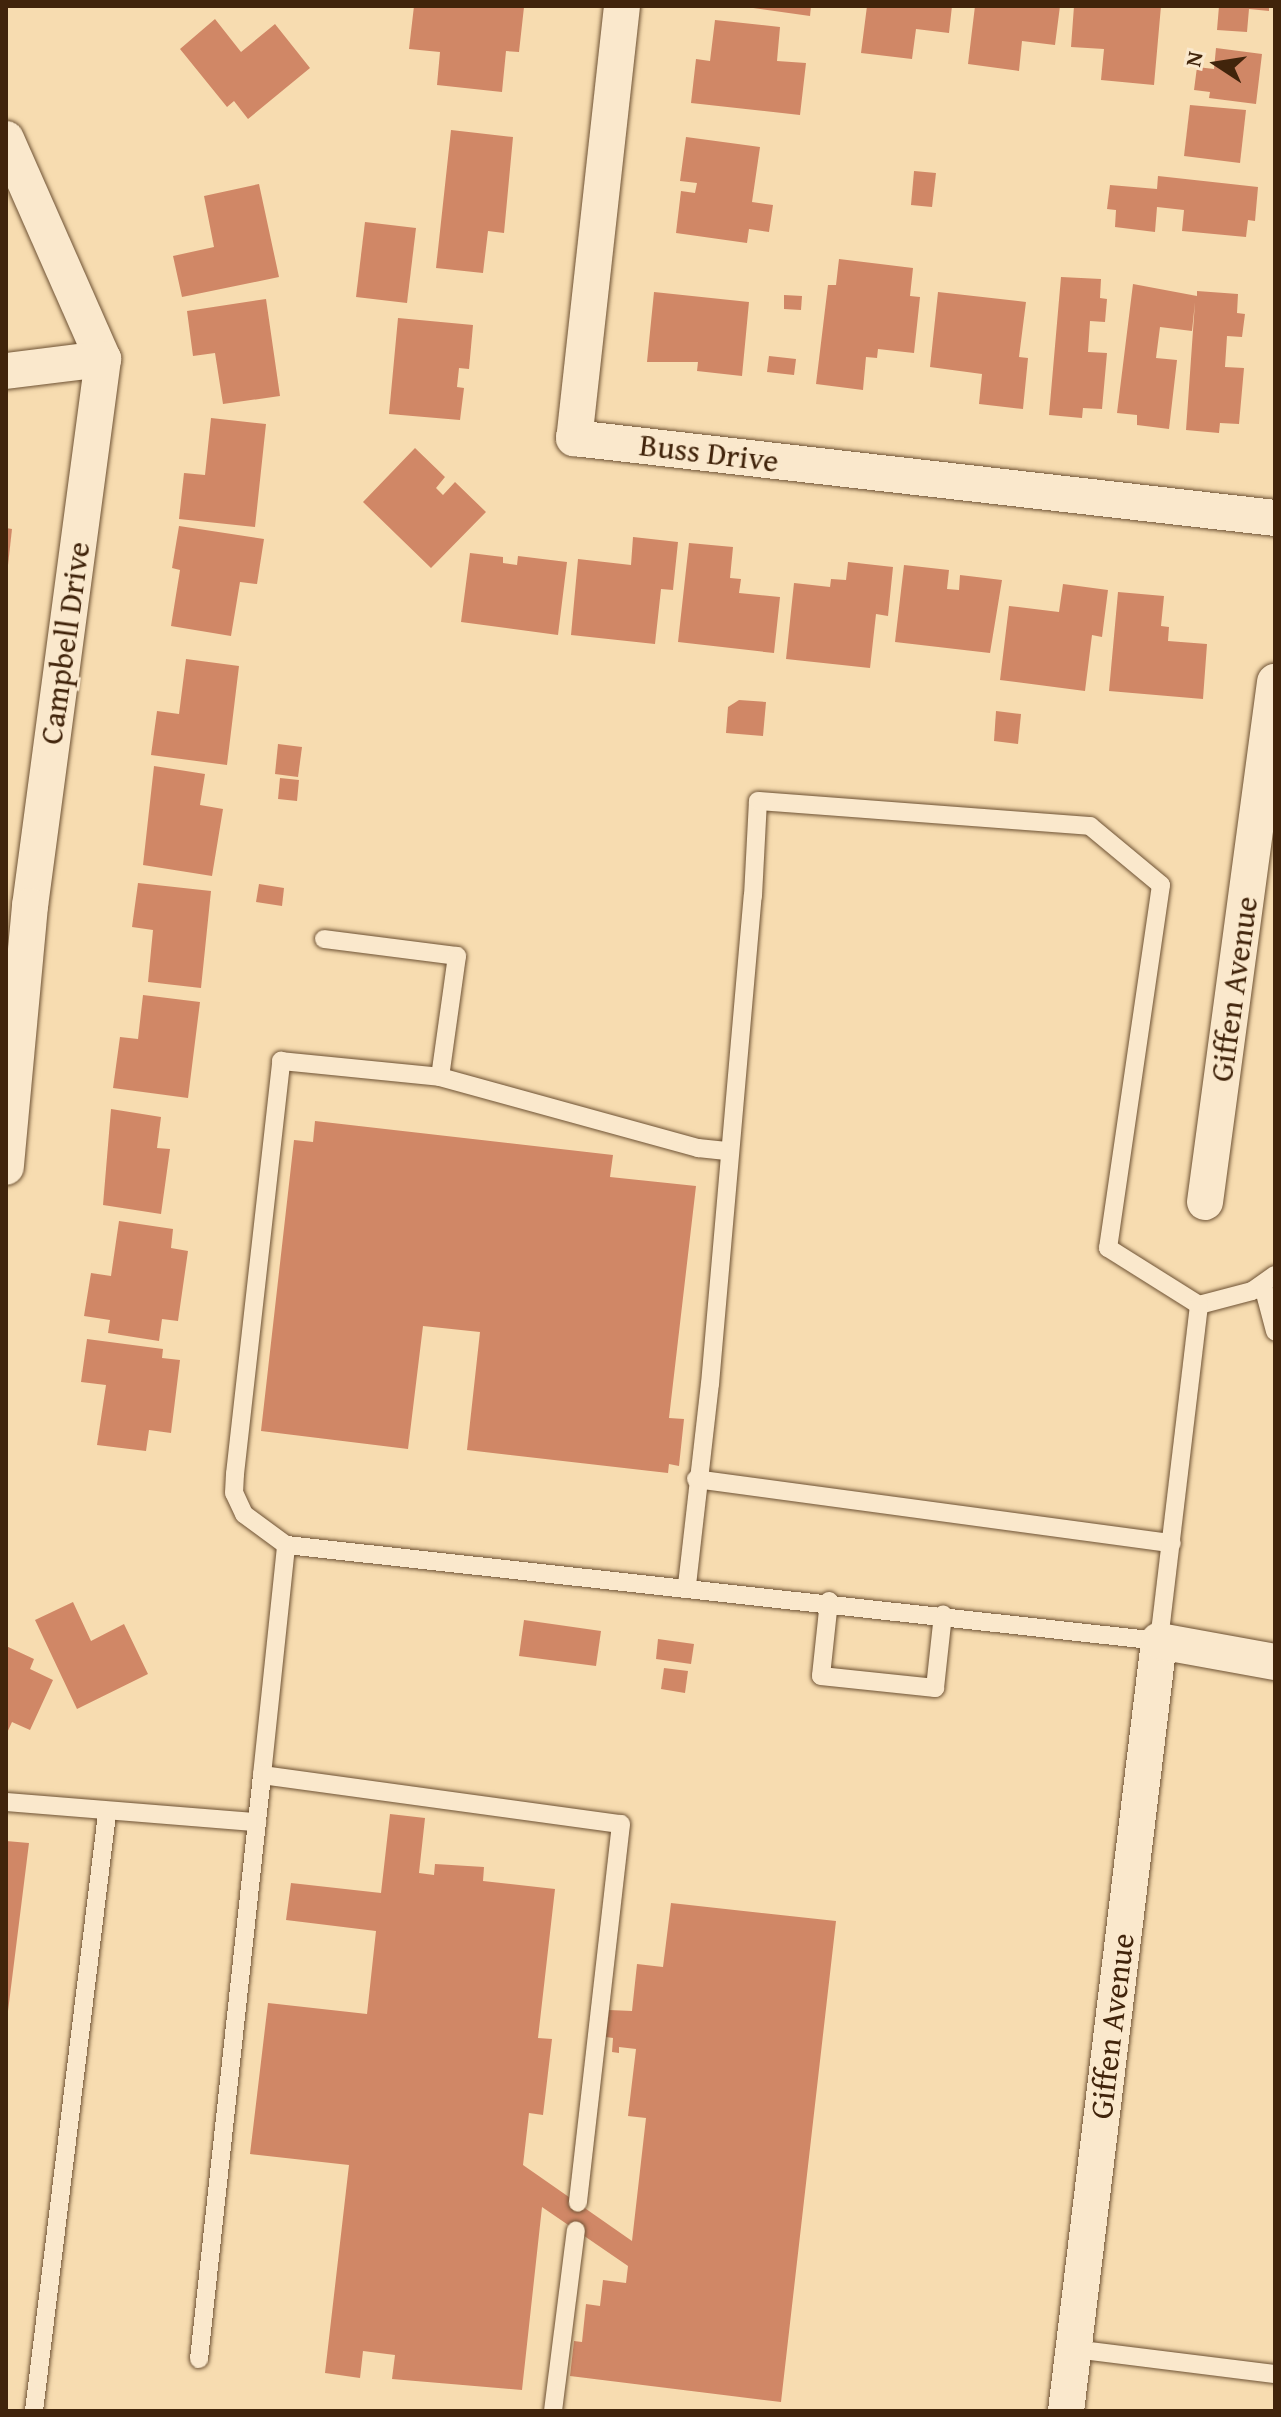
<!DOCTYPE html>
<style>
body{margin:0}
#map{position:relative;width:1281px;height:2417px;overflow:hidden;background:#f7dcb0;font-family:"Gentium Book Plus",serif}
div>[style]{position:absolute}
.building>*{inset:0;background:#d08766}
.roads{filter:drop-shadow(0 0 2px #6e5234) drop-shadow(0 0 2px #6e5234)}
.service>*{height:18px;margin:-9px;padding:0 9px;transform-origin:9px;border-radius:9px;background:#fae8cc}
.minor>*{height:36px;margin:-18px;padding:0 18px;transform-origin:18px;border-radius:18px;background:#fae8cc}
span{translate:-50% -50%;white-space:nowrap;text-align:center;line-height:1.15;-webkit-text-stroke:6px #fae8cc;paint-order:stroke}
.street-label{font-size:32px;color:#41240b}
.frame{position:absolute;inset:0;border:8px solid #41240b;pointer-events:none}
.north{position:absolute;left:1177px;top:24px;width:80px;height:80px;-webkit-text-stroke:6px #fae8cc;paint-order:stroke;rotate:282deg;font-size:22px;font-weight:700;line-height:32px;text-align:center;color:#41240b}
.north::after{content:'';display:block;margin:auto;width:28px;height:36px;background:#41240b;clip-path:polygon(50% 0,100% 100%,50% 72%,0 100%)}
</style>
<div id="map">
<div class="building">
<div style="clip-path:polygon(414px 6px,524px 7px,519px 52px,506px 51px,502px 92px,437px 85px,440px 52px,409px 49px)"></div>
<div style="clip-path:polygon(739px 6px,811px 6px,810px 16px)"></div>
<div style="clip-path:polygon(867px 6px,952px 6px,949px 33px,916px 29px,912px 59px,861px 53px)"></div>
<div style="clip-path:polygon(975px 6px,1060px 6px,1055px 45px,1022px 41px,1019px 71px,968px 64px)"></div>
<div style="clip-path:polygon(1074px 6px,1161px 6px,1154px 85px,1101px 80px,1104px 49px,1071px 47px)"></div>
<div style="clip-path:polygon(1219px 6px,1269px 6px,1269px 11px,1249px 9px,1247px 32px,1217px 30px)"></div>
<div style="clip-path:polygon(215px 19px,241px 52px,275px 24px,310px 68px,248px 119px,234px 101px,227px 107px,180px 49px)"></div>
<div style="clip-path:polygon(715px 20px,780px 27px,777px 61px,806px 63px,800px 115px,691px 103px,696px 59px,710px 61px)"></div>
<div style="clip-path:polygon(1216px 48px,1262px 54px,1256px 104px,1209px 98px,1210px 92px,1194px 90px,1197px 67px,1214px 69px)"></div>
<div style="clip-path:polygon(1190px 105px,1246px 110px,1240px 163px,1184px 156px)"></div>
<div style="clip-path:polygon(451px 130px,513px 137px,504px 233px,488px 231px,483px 273px,436px 268px)"></div>
<div style="clip-path:polygon(686px 137px,760px 147px,752px 202px,773px 205px,769px 232px,749px 229px,747px 243px,676px 233px,681px 191px,695px 193px,697px 183px,680px 181px)"></div>
<div style="clip-path:polygon(914px 171px,936px 173px,932px 207px,911px 205px)"></div>
<div style="clip-path:polygon(1158px 176px,1258px 187px,1255px 221px,1248px 220px,1246px 237px,1182px 231px,1184px 210px,1157px 207px,1155px 232px,1115px 227px,1116px 210px,1107px 209px,1110px 185px,1157px 189px)"></div>
<div style="clip-path:polygon(259px 184px,279px 277px,182px 297px,173px 256px,214px 247px,204px 196px)"></div>
<div style="clip-path:polygon(365px 222px,416px 228px,407px 303px,356px 297px)"></div>
<div style="clip-path:polygon(839px 259px,913px 268px,910px 296px,920px 297px,914px 353px,878px 349px,877px 358px,866px 357px,863px 390px,816px 384px,828px 285px,836px 285px)"></div>
<div style="clip-path:polygon(1061px 277px,1101px 279px,1100px 298px,1107px 299px,1105px 322px,1090px 321px,1088px 352px,1107px 353px,1102px 409px,1083px 408px,1082px 418px,1049px 415px)"></div>
<div style="clip-path:polygon(1133px 284px,1197px 296px,1197px 291px,1238px 294px,1237px 313px,1245px 314px,1242px 337px,1227px 336px,1225px 367px,1244px 368px,1239px 424px,1220px 423px,1219px 433px,1186px 430px,1195px 302px,1192px 331px,1160px 327px,1156px 358px,1177px 360px,1169px 429px,1137px 425px,1137px 415px,1117px 413px)"></div>
<div style="clip-path:polygon(654px 292px,749px 302px,742px 376px,697px 371px,698px 362px,647px 362px)"></div>
<div style="clip-path:polygon(938px 292px,1026px 302px,1019px 357px,1028px 358px,1023px 409px,979px 404px,982px 374px,930px 367px)"></div>
<div style="clip-path:polygon(784px 295px,802px 296px,801px 310px,784px 309px)"></div>
<div style="clip-path:polygon(266px 299px,280px 396px,223px 404px,215px 353px,193px 356px,187px 311px)"></div>
<div style="clip-path:polygon(398px 318px,473px 325px,469px 369px,459px 368px,457px 387px,464px 388px,460px 420px,389px 414px)"></div>
<div style="clip-path:polygon(769px 356px,796px 359px,794px 375px,767px 372px)"></div>
<div style="clip-path:polygon(211px 418px,266px 424px,255px 527px,179px 519px,184px 473px,205px 475px)"></div>
<div style="clip-path:polygon(415px 448px,445px 477px,436px 488px,443px 495px,455px 482px,486px 512px,431px 568px,363px 502px)"></div>
<div style="clip-path:polygon(179px 526px,264px 539px,257px 584px,240px 582px,231px 636px,171px 626px,180px 570px,172px 568px)"></div>
<div style="clip-path:polygon(6px 528px,12px 529px,8px 565px,6px 565px)"></div>
<div style="clip-path:polygon(633px 537px,678px 542px,673px 590px,661px 589px,655px 644px,571px 635px,578px 559px,631px 565px)"></div>
<div style="clip-path:polygon(689px 543px,733px 547px,730px 578px,741px 579px,739px 593px,780px 597px,774px 653px,678px 642px)"></div>
<div style="clip-path:polygon(470px 553px,503px 557px,503px 563px,517px 565px,518px 556px,567px 562px,558px 635px,461px 622px)"></div>
<div style="clip-path:polygon(848px 562px,893px 567px,888px 616px,876px 614px,870px 668px,786px 659px,794px 583px,830px 587px,831px 579px,846px 580px)"></div>
<div style="clip-path:polygon(904px 565px,949px 570px,947px 589px,959px 590px,960px 575px,1002px 580px,990px 653px,895px 642px)"></div>
<div style="clip-path:polygon(1063px 584px,1108px 590px,1102px 637px,1092px 635px,1085px 691px,1000px 680px,1009px 606px,1059px 612px)"></div>
<div style="clip-path:polygon(1118px 592px,1164px 596px,1161px 626px,1169px 627px,1168px 641px,1207px 644px,1203px 699px,1109px 691px)"></div>
<div style="clip-path:polygon(186px 659px,239px 666px,227px 765px,151px 755px,157px 711px,179px 714px)"></div>
<div style="clip-path:polygon(739px 700px,766px 702px,763px 736px,726px 733px,728px 707px)"></div>
<div style="clip-path:polygon(996px 711px,1021px 714px,1018px 744px,994px 741px)"></div>
<div style="clip-path:polygon(278px 744px,302px 747px,298px 777px,275px 774px)"></div>
<div style="clip-path:polygon(154px 766px,205px 774px,200px 805px,223px 809px,212px 876px,143px 865px)"></div>
<div style="clip-path:polygon(280px 778px,299px 780px,297px 801px,278px 799px)"></div>
<div style="clip-path:polygon(138px 883px,211px 891px,201px 988px,148px 982px,153px 930px,132px 927px)"></div>
<div style="clip-path:polygon(259px 884px,284px 888px,282px 906px,256px 902px)"></div>
<div style="clip-path:polygon(143px 995px,200px 1002px,188px 1098px,113px 1088px,120px 1037px,138px 1039px)"></div>
<div style="clip-path:polygon(111px 1109px,161px 1117px,157px 1148px,170px 1149px,161px 1214px,103px 1205px)"></div>
<div style="clip-path:polygon(315px 1121px,613px 1155px,610px 1177px,696px 1186px,669px 1418px,684px 1419px,679px 1466px,669px 1464px,668px 1473px,467px 1450px,480px 1332px,423px 1326px,408px 1449px,261px 1431px,294px 1140px,313px 1142px)"></div>
<div style="clip-path:polygon(119px 1221px,173px 1229px,171px 1248px,188px 1251px,178px 1321px,162px 1319px,159px 1341px,108px 1333px,110px 1320px,84px 1316px,91px 1273px,111px 1276px)"></div>
<div style="clip-path:polygon(87px 1339px,163px 1349px,162px 1358px,180px 1360px,171px 1433px,149px 1430px,146px 1451px,97px 1445px,106px 1385px,81px 1382px)"></div>
<div style="clip-path:polygon(73px 1602px,91px 1641px,124px 1624px,148px 1674px,77px 1709px,35px 1620px)"></div>
<div style="clip-path:polygon(524px 1620px,601px 1631px,596px 1666px,519px 1656px)"></div>
<div style="clip-path:polygon(658px 1639px,694px 1644px,691px 1664px,656px 1659px)"></div>
<div style="clip-path:polygon(6px 1646px,34px 1659px,30px 1669px,53px 1680px,30px 1730px,12px 1722px,6px 1735px)"></div>
<div style="clip-path:polygon(664px 1668px,688px 1671px,685px 1693px,661px 1689px)"></div>
<div style="clip-path:polygon(390px 1814px,425px 1818px,419px 1873px,434px 1875px,435px 1864px,484px 1867px,483px 1881px,555px 1889px,538px 2038px,552px 2039px,543px 2115px,529px 2113px,523px 2165px,632px 2241px,646px 2118px,628px 2116px,636px 2049px,619px 2047px,619px 2053px,612px 2052px,613px 2038px,606px 2037px,609px 2010px,632px 2011px,637px 1964px,663px 1967px,671px 1903px,836px 1921px,781px 2402px,570px 2376px,574px 2341px,582px 2342px,586px 2304px,600px 2306px,603px 2280px,626px 2283px,628px 2266px,542px 2207px,522px 2390px,392px 2379px,395px 2355px,363px 2351px,360px 2378px,325px 2373px,349px 2165px,250px 2154px,268px 2003px,367px 2014px,376px 1931px,286px 1920px,291px 1883px,381px 1893px)"></div>
<div style="clip-path:polygon(6px 1841px,29px 1843px,8px 2011px,6px 2011px)"></div>
</div>
<div class="roads">
<div class="service">
<div style="left:324px;top:939px;width:134px;rotate:7.3deg"></div>
<div style="left:457px;top:956px;width:122px;rotate:98deg"></div>
<div style="left:1263px;top:1286px;width:47px;rotate:75.1deg"></div>
<div style="left:1199px;top:1305px;width:55px;rotate:-14.8deg"></div>
<div style="left:1252px;top:1291px;width:28px;rotate:-35deg"></div>
<div style="left:696px;top:1479px;width:480px;rotate:7.7deg"></div>
<div style="left:687px;top:1585px;width:202px;rotate:-83.5deg"></div>
<div style="left:710px;top:1384px;width:490px;rotate:-85deg"></div>
<div style="left:753px;top:896px;width:95px;rotate:-87deg"></div>
<div style="left:758px;top:801px;width:333px;rotate:4.3deg"></div>
<div style="left:1090px;top:826px;width:92px;rotate:39.7deg"></div>
<div style="left:1161px;top:885px;width:367px;rotate:98.3deg"></div>
<div style="left:1108px;top:1248px;width:107px;rotate:32.1deg"></div>
<div style="left:1199px;top:1305px;width:338px;rotate:96.8deg"></div>
<div style="left:1159px;top:1641px;width:878px;rotate:-173.72deg"></div>
<div style="left:286px;top:1545px;width:52px;rotate:-143.6deg"></div>
<div style="left:244px;top:1514px;width:23px;rotate:-115deg"></div>
<div style="left:234px;top:1493px;width:19px;rotate:-87deg"></div>
<div style="left:235px;top:1474px;width:416px;rotate:-83.6deg"></div>
<div style="left:281px;top:1061px;width:160px;rotate:5.7deg"></div>
<div style="left:440px;top:1077px;width:268px;rotate:15.4deg"></div>
<div style="left:698px;top:1148px;width:31px;rotate:6deg"></div>
<div style="left:829px;top:1601px;width:75px;rotate:96.1deg"></div>
<div style="left:821px;top:1676px;width:115px;rotate:6deg"></div>
<div style="left:935px;top:1688px;width:74px;rotate:-83.8deg"></div>
<div style="left:262px;top:1775px;width:231px;rotate:-84deg"></div>
<div style="left:6px;top:1802px;width:252px;rotate:4.6deg"></div>
<div style="left:1074px;top:2349px;width:203px;rotate:7.1deg"></div>
<div style="left:199px;top:2359px;width:587px;rotate:-83.84deg"></div>
<div style="left:262px;top:1775px;width:362px;rotate:7.8deg"></div>
<div style="left:621px;top:1824px;width:381px;rotate:96.5deg"></div>
<div style="left:34px;top:2411px;width:601px;rotate:-83.03deg"></div>
<div style="left:553px;top:2411px;width:182px;rotate:-82.8deg"></div>
</div>
<div class="minor">
<div style="left:622px;top:6px;width:435px;rotate:96.3deg"></div>
<div style="left:574px;top:438px;width:706px;rotate:6.51deg"></div>
<div style="left:6px;top:139px;width:240px;rotate:66.2deg"></div>
<div style="left:103px;top:359px;width:552px;rotate:97.6deg"></div>
<div style="left:30px;top:906px;width:262px;rotate:95.3deg"></div>
<div style="left:6px;top:371px;width:98px;rotate:-7.1deg"></div>
<div style="left:1205px;top:1202px;width:525px;rotate:-82.33deg"></div>
<div style="left:1066px;top:2411px;width:776px;rotate:-83.11deg"></div>
<div style="left:1159px;top:1641px;width:118px;rotate:10.3deg"></div>
</div>
</div>
<div class="street-label">
<span style="left:709px;top:453px;rotate:7deg">Buss Drive</span>
<span style="left:65px;top:643px;rotate:-82deg">Campbell Drive</span>
<span style="left:1234px;top:989px;rotate:-82deg">Giffen Avenue</span>
<span style="left:1112px;top:2026px;rotate:-83deg">Giffen Avenue</span>
</div>
<div class="frame"></div>
<div class="north">N</div>
</div>
